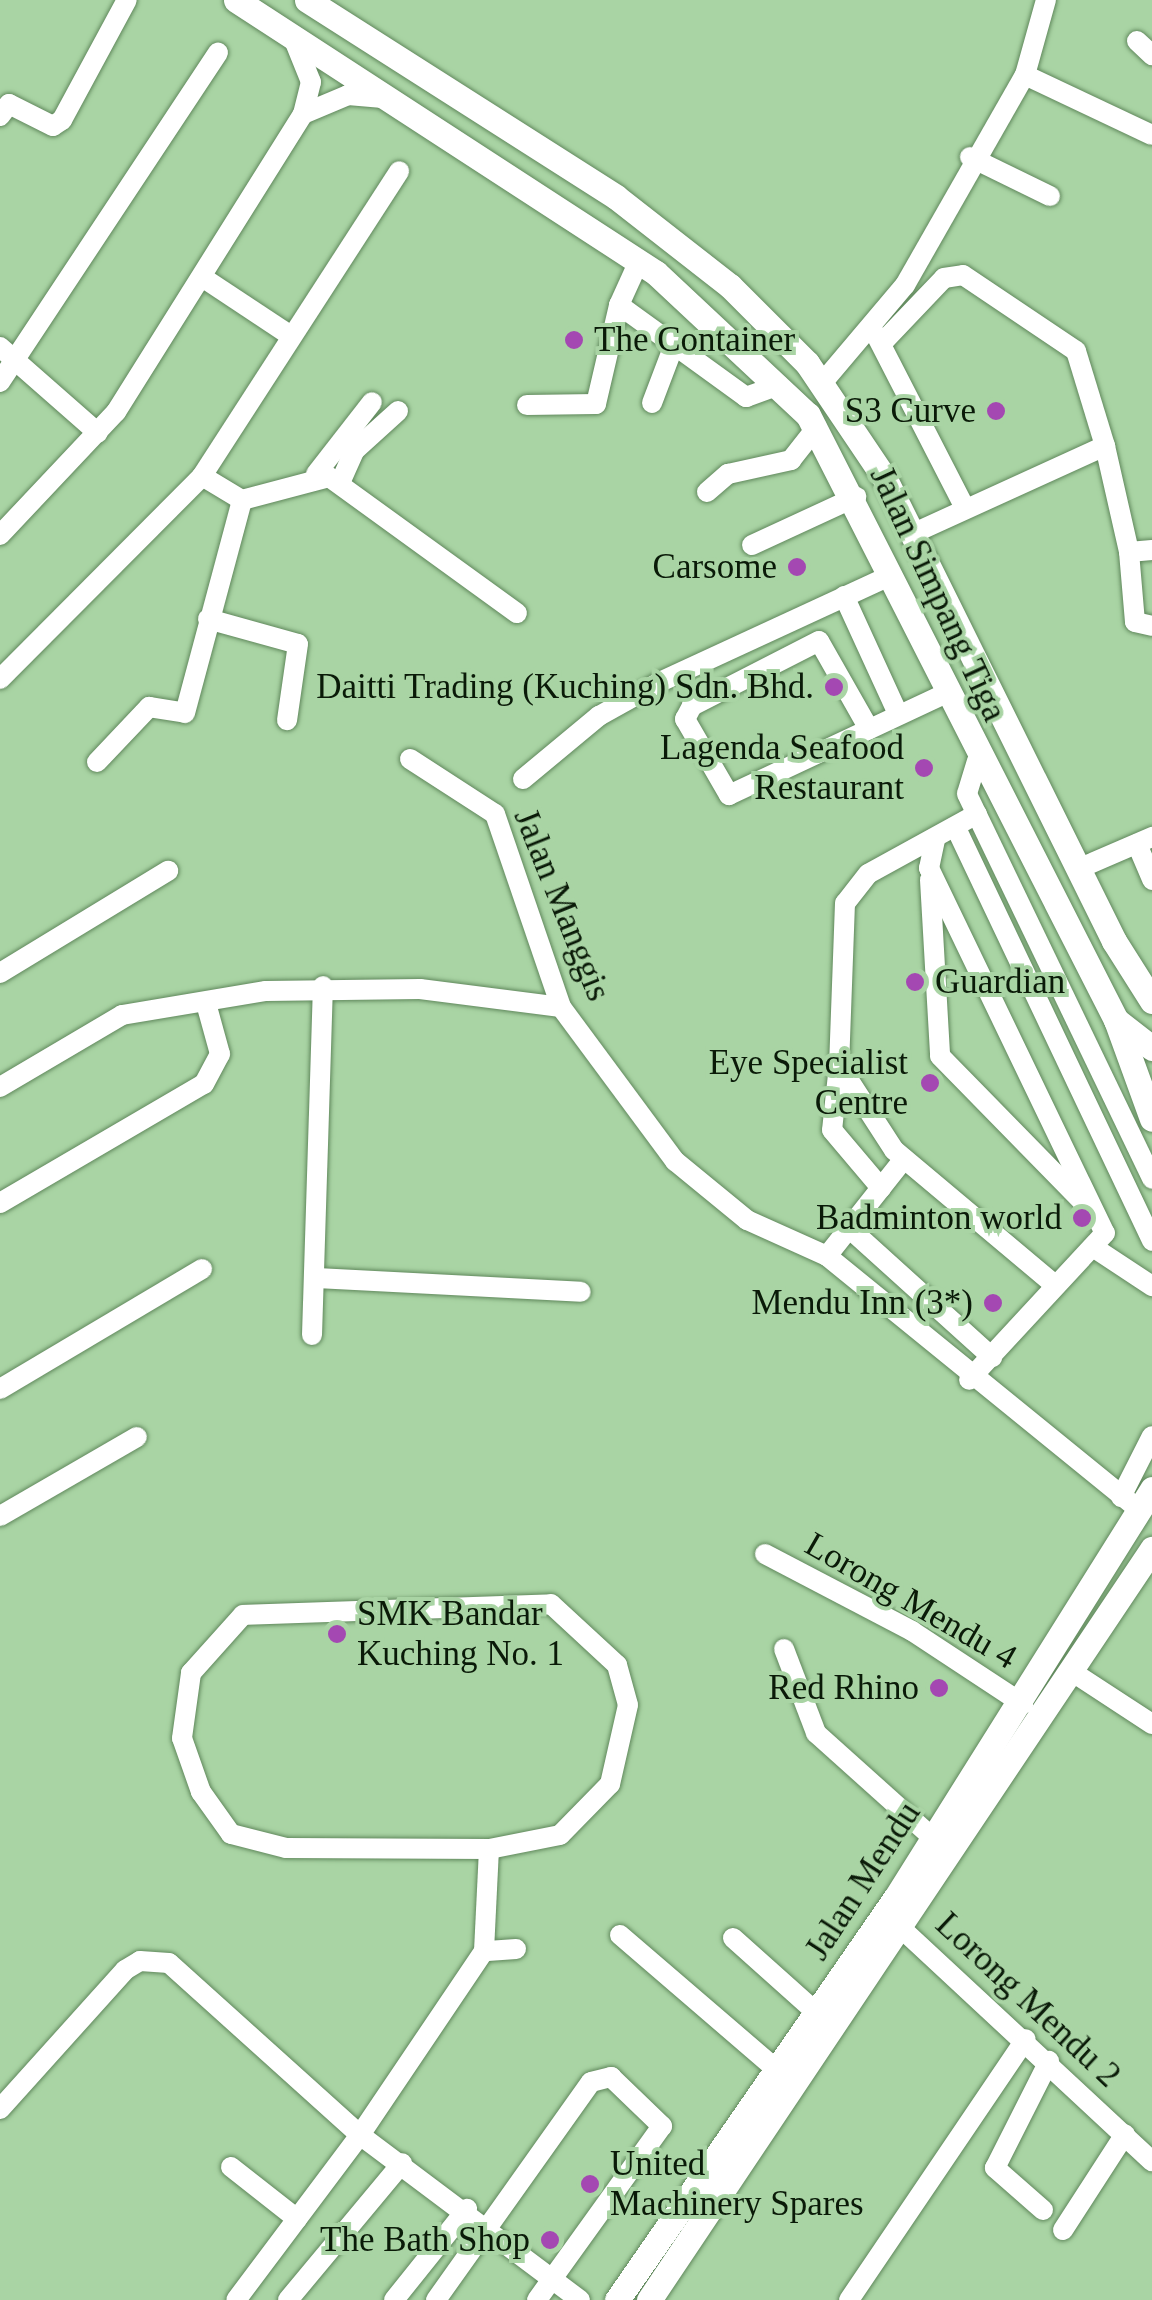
<!DOCTYPE html>
<style>
body{margin:0}
#map{position:relative;width:1152px;height:2300px;overflow:hidden;background:#a9d4a4;font-family:"Times New Roman",serif}
div>[style]{position:absolute}
.roads{filter:drop-shadow(0 0 2px #60885c) drop-shadow(0 0 2px #60885c)}
.minor>*{height:20px;margin:-10px;padding:0 10px;transform-origin:10px;border-radius:10px;background:#fff}
.major>*{height:25px;margin:-12.5px;padding:0 12.5px;transform-origin:12.5px;border-radius:12.5px;background:#fff}
.dots>*{width:28px;height:28px;translate:-50% -50%;box-sizing:border-box;border:5px solid #a9d4a4;border-radius:50%}
span{translate:-50% -50%;white-space:nowrap;text-align:center;line-height:1.15;-webkit-text-stroke:8px #a9d4a4;paint-order:stroke}
.poi-label{font-size:35px;color:#0a1a08}
.left{translate:0 -50%;text-align:left}
.right{translate:-100% -50%;text-align:right}
.street-label{font-size:35px;color:#0a1a08}
</style>
<div id="map">
<div class="roads">
<div class="minor">
<div style="left:1137px;top:41px;width:21px;rotate:43deg"></div>
<div style="left:1025px;top:75px;width:78px;rotate:-74.4deg"></div>
<div style="left:303px;top:114px;width:49px;rotate:-22.9deg"></div>
<div style="left:348px;top:95px;width:38px;rotate:5deg"></div>
<div style="left:0;top:116px;width:15px;rotate:-53deg"></div>
<div style="left:9px;top:104px;width:49px;rotate:26.6deg"></div>
<div style="left:53px;top:126px;width:11px;rotate:-34deg"></div>
<div style="left:62px;top:120px;width:136px;rotate:-61.6deg"></div>
<div style="left:970px;top:157px;width:89px;rotate:26deg"></div>
<div style="left:639px;top:261px;width:48px;rotate:114.4deg"></div>
<div style="left:619px;top:305px;width:157px;rotate:35.9deg"></div>
<div style="left:746px;top:397px;width:35px;rotate:-20deg"></div>
<div style="left:202px;top:277px;width:107px;rotate:33.5deg"></div>
<div style="left:876px;top:335px;width:192px;rotate:62.8deg"></div>
<div style="left:883px;top:342px;width:88px;rotate:-46.4deg"></div>
<div style="left:944px;top:278px;width:19px;rotate:-9deg"></div>
<div style="left:963px;top:275px;width:136px;rotate:33.9deg"></div>
<div style="left:1076px;top:351px;width:99px;rotate:73deg"></div>
<div style="left:0;top:347px;width:130px;rotate:41.3deg"></div>
<div style="left:0;top:382px;width:395px;rotate:-56.5deg"></div>
<div style="left:823px;top:382px;width:127px;rotate:-49.8deg"></div>
<div style="left:905px;top:285px;width:242px;rotate:-60.3deg"></div>
<div style="left:1025px;top:75px;width:140px;rotate:25.3deg"></div>
<div style="left:652px;top:403px;width:62px;rotate:-69.2deg"></div>
<div style="left:527px;top:405px;width:69px;rotate:-0.8deg"></div>
<div style="left:596px;top:404px;width:102px;rotate:-76.9deg"></div>
<div style="left:316px;top:474px;width:91px;rotate:-52.1deg"></div>
<div style="left:202px;top:476px;width:47px;rotate:31deg"></div>
<div style="left:242px;top:500px;width:90px;rotate:-14.8deg"></div>
<div style="left:329px;top:477px;width:232px;rotate:35.9deg"></div>
<div style="left:340px;top:483px;width:36px;rotate:-66deg"></div>
<div style="left:355px;top:450px;width:58px;rotate:-42.2deg"></div>
<div style="left:707px;top:492px;width:28px;rotate:-41deg"></div>
<div style="left:728px;top:474px;width:65px;rotate:-12.5deg"></div>
<div style="left:791px;top:460px;width:42px;rotate:-51.8deg"></div>
<div style="left:914px;top:533px;width:210px;rotate:-24.5deg"></div>
<div style="left:1105px;top:446px;width:109px;rotate:77.2deg"></div>
<div style="left:1129px;top:552px;width:23px;rotate:-5deg"></div>
<div style="left:0;top:535px;width:169px;rotate:-46.7deg"></div>
<div style="left:116px;top:412px;width:352px;rotate:-57.9deg"></div>
<div style="left:303px;top:114px;width:33px;rotate:-76deg"></div>
<div style="left:311px;top:82px;width:45px;rotate:-112deg"></div>
<div style="left:752px;top:545px;width:115px;rotate:-24.8deg"></div>
<div style="left:1129px;top:552px;width:70px;rotate:85.1deg"></div>
<div style="left:1135px;top:622px;width:17px;rotate:13deg"></div>
<div style="left:844px;top:596px;width:130px;rotate:65.4deg"></div>
<div style="left:208px;top:619px;width:93px;rotate:15.5deg"></div>
<div style="left:298px;top:644px;width:77px;rotate:98.2deg"></div>
<div style="left:0;top:679px;width:286px;rotate:-45.1deg"></div>
<div style="left:202px;top:476px;width:363px;rotate:-57.1deg"></div>
<div style="left:869px;top:729px;width:101px;rotate:-119.6deg"></div>
<div style="left:819px;top:641px;width:143px;rotate:152.9deg"></div>
<div style="left:692px;top:706px;width:15px;rotate:118deg"></div>
<div style="left:685px;top:719px;width:88px;rotate:59.9deg"></div>
<div style="left:729px;top:795px;width:238px;rotate:-25.1deg"></div>
<div style="left:410px;top:759px;width:101px;rotate:32.9deg"></div>
<div style="left:495px;top:814px;width:204px;rotate:71.1deg"></div>
<div style="left:561px;top:1007px;width:192px;rotate:53.5deg"></div>
<div style="left:675px;top:1161px;width:93px;rotate:39.3deg"></div>
<div style="left:747px;top:1220px;width:88px;rotate:24.2deg"></div>
<div style="left:827px;top:1256px;width:403px;rotate:39.1deg"></div>
<div style="left:977px;top:761px;width:34px;rotate:107deg"></div>
<div style="left:967px;top:794px;width:427px;rotate:64.3deg"></div>
<div style="left:97px;top:762px;width:76px;rotate:-46.6deg"></div>
<div style="left:149px;top:707px;width:36px;rotate:9deg"></div>
<div style="left:185px;top:713px;width:220px;rotate:-75deg"></div>
<div style="left:523px;top:779px;width:99px;rotate:-39.7deg"></div>
<div style="left:599px;top:716px;width:70px;rotate:-29.1deg"></div>
<div style="left:660px;top:682px;width:255px;rotate:-24.8deg"></div>
<div style="left:977px;top:814px;width:124px;rotate:151.2deg"></div>
<div style="left:868px;top:874px;width:37px;rotate:128deg"></div>
<div style="left:845px;top:903px;width:162px;rotate:92.1deg"></div>
<div style="left:839px;top:1065px;width:101px;rotate:57.1deg"></div>
<div style="left:894px;top:1150px;width:210px;rotate:40deg"></div>
<div style="left:956px;top:828px;width:457px;rotate:64.6deg"></div>
<div style="left:935px;top:840px;width:29px;rotate:102deg"></div>
<div style="left:929px;top:868px;width:405px;rotate:64.3deg"></div>
<div style="left:1105px;top:1233px;width:200px;rotate:132.8deg"></div>
<div style="left:1137px;top:844px;width:39px;rotate:67deg"></div>
<div style="left:1078px;top:869px;width:81px;rotate:-23.4deg"></div>
<div style="left:930px;top:880px;width:176px;rotate:86.7deg"></div>
<div style="left:940px;top:1056px;width:214px;rotate:45.6deg"></div>
<div style="left:0;top:973px;width:197px;rotate:-31.3deg"></div>
<div style="left:839px;top:1065px;width:65px;rotate:96.1deg"></div>
<div style="left:832px;top:1130px;width:76px;rotate:49.8deg"></div>
<div style="left:0;top:1087px;width:142px;rotate:-30.5deg"></div>
<div style="left:122px;top:1015px;width:146px;rotate:-9.5deg"></div>
<div style="left:266px;top:991px;width:154px;rotate:-0.7deg"></div>
<div style="left:420px;top:989px;width:142px;rotate:7.3deg"></div>
<div style="left:0;top:1203px;width:236px;rotate:-30.3deg"></div>
<div style="left:204px;top:1084px;width:34px;rotate:-62deg"></div>
<div style="left:220px;top:1054px;width:53px;rotate:-105.4deg"></div>
<div style="left:849px;top:1228px;width:193px;rotate:42.1deg"></div>
<div style="left:1093px;top:1247px;width:71px;rotate:33.5deg"></div>
<div style="left:827px;top:1256px;width:124px;rotate:-51.6deg"></div>
<div style="left:317px;top:1278px;width:264px;rotate:3deg"></div>
<div style="left:312px;top:1335px;width:349px;rotate:-88.2deg"></div>
<div style="left:0;top:1389px;width:235px;rotate:-30.7deg"></div>
<div style="left:1121px;top:1497px;width:68px;rotate:-63.1deg"></div>
<div style="left:0;top:1516px;width:158px;rotate:-30deg"></div>
<div style="left:765px;top:1554px;width:166px;rotate:27.6deg"></div>
<div style="left:912px;top:1631px;width:133px;rotate:33.3deg"></div>
<div style="left:551px;top:1604px;width:90px;rotate:42.7deg"></div>
<div style="left:617px;top:1665px;width:41px;rotate:74.6deg"></div>
<div style="left:628px;top:1705px;width:81px;rotate:102.8deg"></div>
<div style="left:610px;top:1784px;width:71px;rotate:134.4deg"></div>
<div style="left:560px;top:1835px;width:72px;rotate:168.8deg"></div>
<div style="left:489px;top:1849px;width:203px;rotate:-179.7deg"></div>
<div style="left:286px;top:1848px;width:57px;rotate:-165.7deg"></div>
<div style="left:231px;top:1834px;width:52px;rotate:-125.5deg"></div>
<div style="left:201px;top:1792px;width:57px;rotate:-109.4deg"></div>
<div style="left:182px;top:1738px;width:66px;rotate:-82.1deg"></div>
<div style="left:191px;top:1673px;width:78px;rotate:-48.1deg"></div>
<div style="left:243px;top:1615px;width:308px;rotate:-2deg"></div>
<div style="left:784px;top:1649px;width:90px;rotate:69.1deg"></div>
<div style="left:816px;top:1733px;width:156px;rotate:41.9deg"></div>
<div style="left:1074px;top:1673px;width:93px;rotate:33.2deg"></div>
<div style="left:902px;top:1929px;width:341px;rotate:42.9deg"></div>
<div style="left:620px;top:1935px;width:210px;rotate:40.7deg"></div>
<div style="left:733px;top:1938px;width:114px;rotate:41.8deg"></div>
<div style="left:516px;top:1949px;width:32px;rotate:176deg"></div>
<div style="left:484px;top:1951px;width:222px;rotate:124deg"></div>
<div style="left:360px;top:2135px;width:275px;rotate:36.9deg"></div>
<div style="left:484px;top:1951px;width:102px;rotate:-87.2deg"></div>
<div style="left:0;top:2109px;width:187px;rotate:-48deg"></div>
<div style="left:125px;top:1970px;width:17px;rotate:-31deg"></div>
<div style="left:140px;top:1961px;width:29px;rotate:4deg"></div>
<div style="left:169px;top:1963px;width:257px;rotate:42deg"></div>
<div style="left:360px;top:2135px;width:206px;rotate:126.9deg"></div>
<div style="left:231px;top:2167px;width:84px;rotate:38.2deg"></div>
<div style="left:1043px;top:2210px;width:64px;rotate:-138.8deg"></div>
<div style="left:995px;top:2168px;width:120px;rotate:-63.2deg"></div>
<div style="left:1063px;top:2230px;width:114px;rotate:-57.1deg"></div>
<div style="left:288px;top:2300px;width:178px;rotate:-50.2deg"></div>
<div style="left:394px;top:2300px;width:117px;rotate:-51.3deg"></div>
<div style="left:436px;top:2300px;width:267px;rotate:-54.6deg"></div>
<div style="left:591px;top:2082px;width:21px;rotate:-14deg"></div>
<div style="left:611px;top:2077px;width:71px;rotate:43.9deg"></div>
<div style="left:662px;top:2126px;width:214px;rotate:125.7deg"></div>
<div style="left:849px;top:2300px;width:315px;rotate:-55.9deg"></div>
</div>
<div class="major">
<div style="left:236px;top:0;width:501px;rotate:33.02deg"></div>
<div style="left:656px;top:273px;width:208px;rotate:43.1deg"></div>
<div style="left:808px;top:415px;width:679px;rotate:63.02deg"></div>
<div style="left:1116px;top:1020px;width:46px;rotate:37.9deg"></div>
<div style="left:307px;top:0;width:366px;rotate:32.5deg"></div>
<div style="left:616px;top:197px;width:145px;rotate:38deg"></div>
<div style="left:730px;top:286px;width:109px;rotate:45deg"></div>
<div style="left:807px;top:363px;width:138px;rotate:56deg"></div>
<div style="left:884px;top:477px;width:518px;rotate:63.63deg"></div>
<div style="left:1114px;top:941px;width:71px;rotate:57.7deg"></div>
<div style="left:1116px;top:1020px;width:105px;rotate:70deg"></div>
<div style="left:617px;top:2300px;width:488px;rotate:-55.3deg"></div>
<div style="left:895px;top:1899px;width:484px;rotate:-57.9deg"></div>
<div style="left:649px;top:2300px;width:904px;rotate:-56.19deg"></div>
</div>
</div>
<div class="dots">
<div style="left:574px;top:340px;background:#a448b2"></div>
<div style="left:996px;top:411px;background:#a448b2"></div>
<div style="left:797px;top:567px;background:#a448b2"></div>
<div style="left:834px;top:687px;background:#a448b2"></div>
<div style="left:924px;top:768px;background:#a448b2"></div>
<div style="left:915px;top:982px;background:#a448b2"></div>
<div style="left:930px;top:1083px;background:#a448b2"></div>
<div style="left:1082px;top:1218px;background:#a448b2"></div>
<div style="left:993px;top:1303px;background:#a448b2"></div>
<div style="left:337px;top:1634px;background:#a448b2"></div>
<div style="left:939px;top:1688px;background:#a448b2"></div>
<div style="left:590px;top:2184px;background:#a448b2"></div>
<div style="left:550px;top:2240px;background:#a448b2"></div>
</div>
<div class="poi-label">
<span class="left" style="left:594px;top:340px">The Container</span>
<span class="right" style="left:976px;top:411px">S3 Curve</span>
<span class="right" style="left:777px;top:567px">Carsome</span>
<span class="right" style="left:814px;top:687px">Daitti Trading (Kuching) Sdn. Bhd.</span>
<span class="right" style="left:904px;top:768px">Lagenda Seafood<br>Restaurant</span>
<span class="left" style="left:935px;top:982px">Guardian</span>
<span class="right" style="left:908px;top:1083px">Eye Specialist<br>Centre</span>
<span class="right" style="left:1062px;top:1218px">Badminton world</span>
<span class="right" style="left:973px;top:1303px">Mendu Inn (3*)</span>
<span class="left" style="left:357px;top:1634px">SMK Bandar<br>Kuching No. 1</span>
<span class="right" style="left:919px;top:1688px">Red Rhino</span>
<span class="left" style="left:610px;top:2184px">United<br>Machinery Spares</span>
<span class="right" style="left:530px;top:2240px">The Bath Shop</span>
</div>
<div class="street-label">
<span style="left:938px;top:594px;rotate:65deg">Jalan Simpang Tiga</span>
<span style="left:562px;top:905px;rotate:68deg">Jalan Manggis</span>
<span style="left:911px;top:1601px;rotate:30deg">Lorong Mendu 4</span>
<span style="left:863px;top:1881px;rotate:-57deg">Jalan Mendu</span>
<span style="left:1028px;top:2000px;rotate:43deg">Lorong Mendu 2</span>
</div>
</div>
